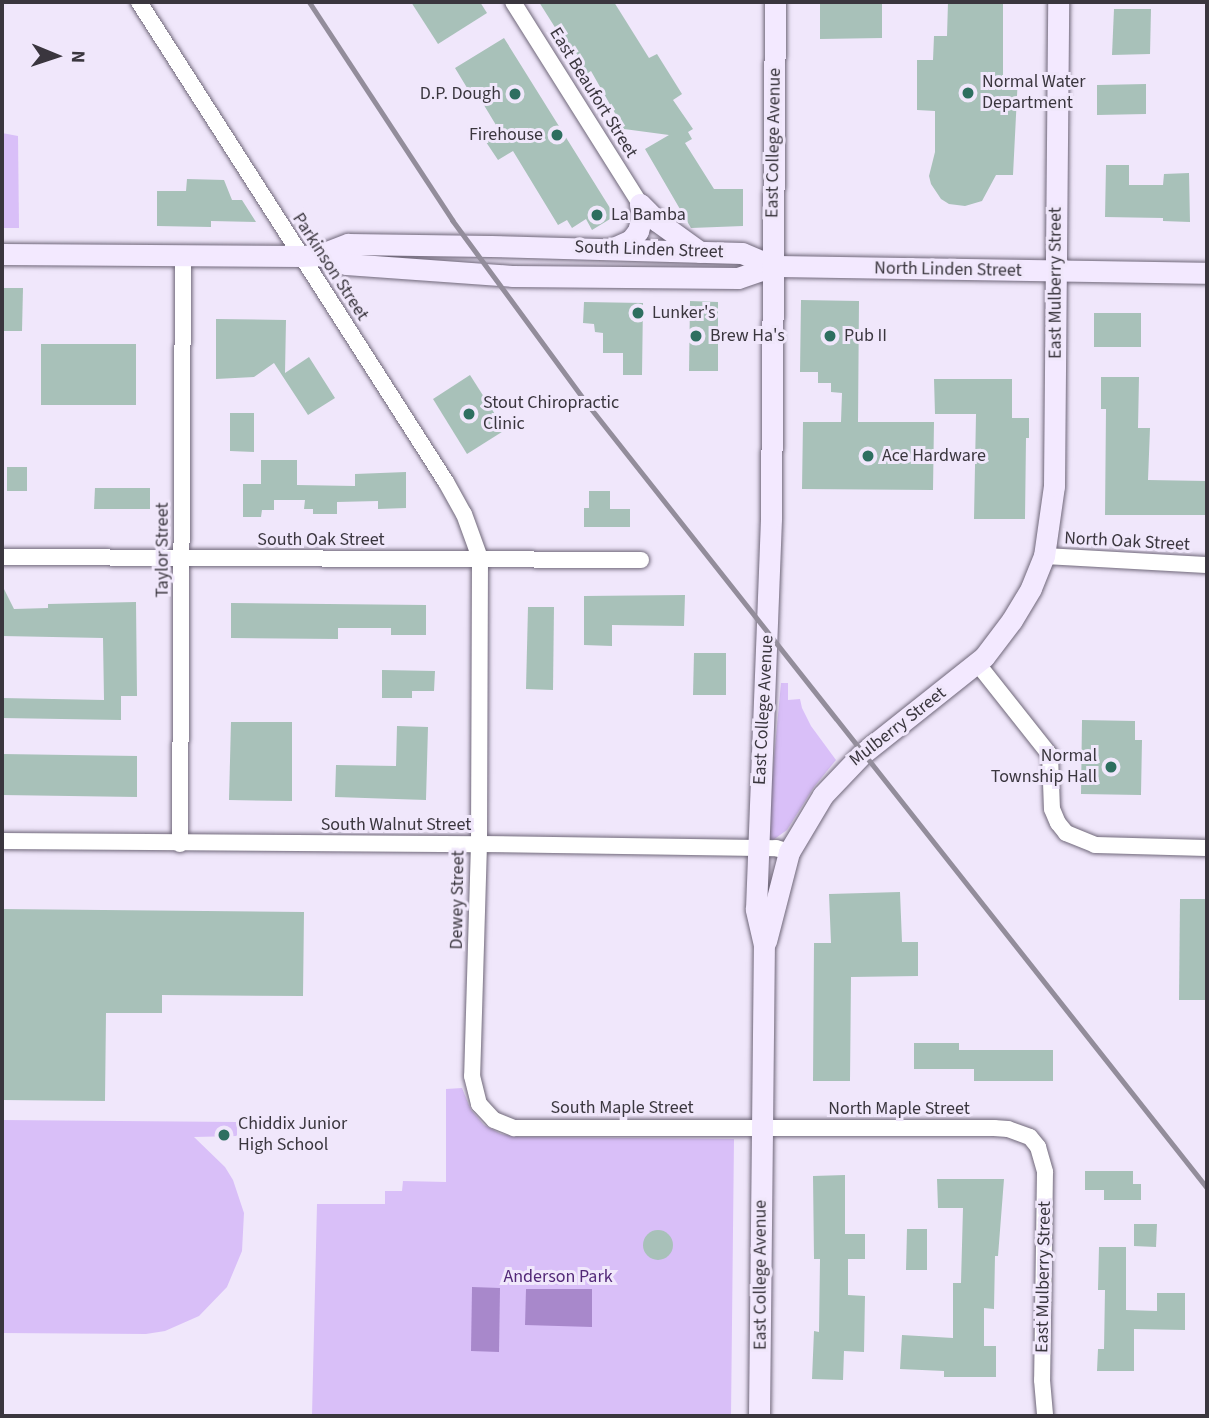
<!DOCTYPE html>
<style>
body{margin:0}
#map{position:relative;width:1209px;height:1418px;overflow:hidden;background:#f0e7fb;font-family:"Source Sans 3",sans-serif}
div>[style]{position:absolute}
.green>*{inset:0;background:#d9bff8}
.water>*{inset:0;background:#a888cb}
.building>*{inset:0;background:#a8c1b9}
.round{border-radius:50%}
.roads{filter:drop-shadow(0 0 2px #6f6779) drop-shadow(0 0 2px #6f6779)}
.street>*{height:16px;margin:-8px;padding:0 8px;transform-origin:8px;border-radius:8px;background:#fff}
.secondary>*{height:21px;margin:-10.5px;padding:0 10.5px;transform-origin:10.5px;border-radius:10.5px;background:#f3e9ff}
.rail>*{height:5px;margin:-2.5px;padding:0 2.5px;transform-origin:2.5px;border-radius:2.5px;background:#938d9b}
.dots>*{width:19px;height:19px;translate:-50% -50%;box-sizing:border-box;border:4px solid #f0e7fb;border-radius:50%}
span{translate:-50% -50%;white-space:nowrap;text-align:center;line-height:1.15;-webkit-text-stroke:6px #f0e7fb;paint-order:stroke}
.poi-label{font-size:18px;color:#3a363e}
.left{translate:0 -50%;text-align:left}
.right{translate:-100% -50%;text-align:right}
.street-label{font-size:18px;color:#3a363e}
.park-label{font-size:18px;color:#532978}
.frame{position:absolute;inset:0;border:4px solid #3a363e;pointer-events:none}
.north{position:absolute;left:21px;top:21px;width:70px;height:70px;-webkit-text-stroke:5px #f0e7fb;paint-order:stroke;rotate:92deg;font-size:19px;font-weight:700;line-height:28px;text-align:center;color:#3a363e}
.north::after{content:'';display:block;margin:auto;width:24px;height:32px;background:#3a363e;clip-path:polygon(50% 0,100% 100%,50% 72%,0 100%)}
</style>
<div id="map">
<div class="green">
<div style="clip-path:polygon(2px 133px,18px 136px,19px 228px,2px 228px)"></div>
<div style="clip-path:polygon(781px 683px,788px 683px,788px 700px,800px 699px,802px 708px,811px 726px,836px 760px,814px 787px,787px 830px,773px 840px,768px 837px,770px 801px)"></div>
<div style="clip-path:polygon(462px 1088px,471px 1110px,484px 1125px,501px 1134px,516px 1137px,734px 1139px,731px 1416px,312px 1416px,317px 1204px,385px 1204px,385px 1191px,402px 1191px,403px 1181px,446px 1182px,446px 1089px)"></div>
<div style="clip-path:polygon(2px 1120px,237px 1122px,237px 1136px,194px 1137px,225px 1167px,233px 1180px,244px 1213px,242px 1251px,227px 1287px,199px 1316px,165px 1331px,146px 1334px,2px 1333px)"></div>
</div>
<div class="water">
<div style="clip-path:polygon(472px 1287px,500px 1288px,499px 1352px,471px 1351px)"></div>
<div style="clip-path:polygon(526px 1289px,592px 1289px,592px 1327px,525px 1325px)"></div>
</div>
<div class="building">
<div style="clip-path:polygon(411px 2px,480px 2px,487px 13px,438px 44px)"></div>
<div style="clip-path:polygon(539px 2px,614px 2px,649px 58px,657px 54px,682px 94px,673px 100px,693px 129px,688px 132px,692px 139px,685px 143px,714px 189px,743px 189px,743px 226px,691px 228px,645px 149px,669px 135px,624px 129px,591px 71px,585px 75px)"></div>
<div style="clip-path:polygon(820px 2px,882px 2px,882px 38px,820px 39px)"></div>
<div style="clip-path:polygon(948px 2px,1003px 2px,1003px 76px,1018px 76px,1013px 175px,996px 175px,982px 201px,965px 206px,949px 204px,941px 199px,931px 184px,929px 176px,935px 152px,935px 111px,917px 110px,917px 60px,933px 60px,934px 36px,947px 36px)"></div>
<div style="clip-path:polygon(1114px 9px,1151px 9px,1150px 54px,1112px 55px)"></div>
<div style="clip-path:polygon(504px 38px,615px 216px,592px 230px,586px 219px,572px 228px,567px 220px,558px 225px,513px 151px,498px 160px,484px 139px,499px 130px,476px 92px,472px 96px,455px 68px)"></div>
<div style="clip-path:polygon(1146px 84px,1146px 114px,1097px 115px,1097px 85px)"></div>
<div style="clip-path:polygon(1106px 165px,1129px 165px,1129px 185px,1163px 185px,1164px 174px,1189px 173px,1190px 222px,1163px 221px,1163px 218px,1105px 217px)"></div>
<div style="clip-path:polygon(187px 179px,224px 180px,232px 200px,242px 200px,256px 222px,211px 221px,211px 227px,157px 226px,157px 191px,186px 191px)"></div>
<div style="clip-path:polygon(2px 288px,23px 288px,22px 331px,2px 331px)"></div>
<div style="clip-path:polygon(801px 300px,859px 301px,858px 422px,934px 422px,933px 490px,802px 489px,803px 422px,841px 422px,842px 393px,831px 392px,831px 383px,818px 383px,818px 372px,800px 372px)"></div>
<div style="clip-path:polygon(690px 301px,718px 302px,718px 371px,689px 371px)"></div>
<div style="clip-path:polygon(584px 302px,643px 303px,642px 375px,623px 375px,623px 353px,603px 353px,603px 333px,595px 332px,594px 324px,583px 323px)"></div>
<div style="clip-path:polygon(1094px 313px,1141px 313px,1141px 347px,1094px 347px)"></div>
<div style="clip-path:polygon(216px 319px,286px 320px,285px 373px,309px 357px,335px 398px,308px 415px,274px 363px,254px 377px,216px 379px)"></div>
<div style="clip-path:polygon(41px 344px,136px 344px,136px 405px,41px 405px)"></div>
<div style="clip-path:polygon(470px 375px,505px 430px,467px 454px,433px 399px)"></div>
<div style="clip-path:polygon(1101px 377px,1139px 377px,1138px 428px,1150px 428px,1148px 480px,1207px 481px,1207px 515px,1105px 515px,1106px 409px,1101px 409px)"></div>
<div style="clip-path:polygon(934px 379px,1012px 379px,1012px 418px,1029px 418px,1029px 438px,1026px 438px,1025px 519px,974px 519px,976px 414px,935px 414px)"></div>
<div style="clip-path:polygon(230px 413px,254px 413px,254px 452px,230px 451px)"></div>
<div style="clip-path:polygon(261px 460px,297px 460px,297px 485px,355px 486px,355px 474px,406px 472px,406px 508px,378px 509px,378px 501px,337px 502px,337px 514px,313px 514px,313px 509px,304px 509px,305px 500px,274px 500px,274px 510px,262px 510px,261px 517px,243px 517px,243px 484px,261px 484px)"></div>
<div style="clip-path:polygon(7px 467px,27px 467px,27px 491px,7px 491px)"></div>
<div style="clip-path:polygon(95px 488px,150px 488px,150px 509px,94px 509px)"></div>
<div style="clip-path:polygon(589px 491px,610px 491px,610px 509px,630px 509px,630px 527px,584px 527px,584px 508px,589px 508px)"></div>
<div style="clip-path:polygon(2px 585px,14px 609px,48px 608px,48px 604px,136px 602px,137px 696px,121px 696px,121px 720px,2px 718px,2px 698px,104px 700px,103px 638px,2px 636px)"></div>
<div style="clip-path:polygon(685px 595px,684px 626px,612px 625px,612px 646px,584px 645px,584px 596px)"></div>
<div style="clip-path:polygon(231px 603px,426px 605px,426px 635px,391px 635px,391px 628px,338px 628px,338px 639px,231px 638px)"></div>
<div style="clip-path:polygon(528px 607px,554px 607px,553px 690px,526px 689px)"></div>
<div style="clip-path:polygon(694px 653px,726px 653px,726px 695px,693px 695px)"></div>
<div style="clip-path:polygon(382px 670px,435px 671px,434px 691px,412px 691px,412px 698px,382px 698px)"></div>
<div style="clip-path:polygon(1082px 720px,1135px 721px,1135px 740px,1142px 740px,1141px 795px,1081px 794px)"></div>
<div style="clip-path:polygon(231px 722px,292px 722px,292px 801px,229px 800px)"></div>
<div style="clip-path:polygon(397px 726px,428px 727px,426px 800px,335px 797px,336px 765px,396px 766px)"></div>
<div style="clip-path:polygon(2px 754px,137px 756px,137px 797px,2px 795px)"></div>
<div style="clip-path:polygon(900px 892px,902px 942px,918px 942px,918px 976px,851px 977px,850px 1081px,813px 1081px,814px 943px,831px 943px,829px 894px)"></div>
<div style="clip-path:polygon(1180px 899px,1207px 899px,1207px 1000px,1179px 1000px)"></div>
<div style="clip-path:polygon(2px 909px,304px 912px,303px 996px,162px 995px,162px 1013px,106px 1013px,105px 1101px,2px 1100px)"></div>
<div style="clip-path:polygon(914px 1043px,959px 1043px,959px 1050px,1053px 1050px,1053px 1081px,974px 1081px,974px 1069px,914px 1069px)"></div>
<div style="clip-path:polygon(1085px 1171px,1133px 1171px,1133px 1184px,1141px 1184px,1141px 1200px,1104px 1200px,1104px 1190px,1085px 1190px)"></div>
<div style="clip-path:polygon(845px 1175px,845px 1234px,865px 1234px,865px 1259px,848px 1259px,848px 1295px,865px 1296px,864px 1352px,844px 1351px,843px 1380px,812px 1379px,814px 1331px,819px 1332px,820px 1259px,814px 1259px,813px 1176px)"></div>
<div style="clip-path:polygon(937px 1179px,1004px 1179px,998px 1256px,995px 1256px,994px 1309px,984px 1308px,984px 1346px,996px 1346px,996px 1377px,944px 1377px,944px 1371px,900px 1369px,902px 1335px,953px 1338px,953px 1283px,961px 1283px,963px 1208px,938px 1208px)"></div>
<div style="clip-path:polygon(1134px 1224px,1157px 1224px,1156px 1247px,1134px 1246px)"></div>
<div style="clip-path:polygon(907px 1229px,927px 1229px,927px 1270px,906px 1270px)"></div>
<div class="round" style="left:643px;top:1230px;width:30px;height:30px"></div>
<div style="clip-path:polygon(1099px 1247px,1126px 1247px,1126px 1310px,1157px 1311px,1157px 1293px,1185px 1293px,1185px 1330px,1134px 1329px,1134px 1371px,1097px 1371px,1098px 1349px,1104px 1349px,1105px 1290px,1098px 1290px)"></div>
</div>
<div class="roads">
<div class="street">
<div style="left:139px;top:2px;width:570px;rotate:57.4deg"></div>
<div style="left:446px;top:482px;width:37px;rotate:61deg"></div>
<div style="left:464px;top:514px;width:47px;rotate:70deg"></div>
<div style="left:480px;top:558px;width:286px;rotate:90.2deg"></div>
<div style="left:479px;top:844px;width:232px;rotate:91.7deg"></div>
<div style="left:472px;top:1076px;width:29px;rotate:76deg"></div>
<div style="left:479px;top:1104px;width:22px;rotate:47deg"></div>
<div style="left:494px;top:1120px;width:22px;rotate:22deg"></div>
<div style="left:514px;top:1128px;width:480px"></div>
<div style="left:994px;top:1128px;width:14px;rotate:4deg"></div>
<div style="left:1008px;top:1129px;width:23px;rotate:20deg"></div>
<div style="left:1030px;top:1137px;width:13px;rotate:51deg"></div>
<div style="left:1038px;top:1147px;width:26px;rotate:74deg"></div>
<div style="left:1045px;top:1172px;width:208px;rotate:90.8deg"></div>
<div style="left:1042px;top:1380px;width:36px;rotate:85deg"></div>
<div style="left:513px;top:2px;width:239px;rotate:57.8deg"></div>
<div style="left:1044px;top:556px;width:163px;rotate:3.2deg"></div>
<div style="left:2px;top:557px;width:639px;rotate:0.27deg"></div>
<div style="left:977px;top:663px;width:117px;rotate:51.6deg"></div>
<div style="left:1050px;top:755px;width:54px;rotate:87.9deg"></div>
<div style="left:1052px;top:809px;width:15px;rotate:67deg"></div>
<div style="left:1058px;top:823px;width:13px;rotate:51deg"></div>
<div style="left:1066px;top:833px;width:31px;rotate:22deg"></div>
<div style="left:1095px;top:845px;width:112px;rotate:1.5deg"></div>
<div style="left:2px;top:841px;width:477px;rotate:0.4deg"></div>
<div style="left:479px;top:844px;width:297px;rotate:0.8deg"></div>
<div style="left:776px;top:848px;width:14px;rotate:17deg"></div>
<div style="left:180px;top:844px;width:588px;rotate:-89.71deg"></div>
</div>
<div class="secondary">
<div style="left:640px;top:204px;width:24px;rotate:45deg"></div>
<div style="left:657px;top:221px;width:53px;rotate:35.8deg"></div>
<div style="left:611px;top:249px;width:22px;rotate:-24deg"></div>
<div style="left:631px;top:240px;width:11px;rotate:-52deg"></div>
<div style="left:638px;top:231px;width:16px;rotate:-75deg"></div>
<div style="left:642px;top:216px;width:12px;rotate:-99deg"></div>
<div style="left:2px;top:254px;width:298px;rotate:0.4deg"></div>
<div style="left:300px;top:256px;width:19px;rotate:-3deg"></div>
<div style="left:319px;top:255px;width:31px;rotate:-21deg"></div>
<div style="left:348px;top:244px;width:142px;rotate:0.8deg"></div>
<div style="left:490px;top:246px;width:252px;rotate:1.6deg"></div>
<div style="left:742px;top:253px;width:33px;rotate:23deg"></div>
<div style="left:319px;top:255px;width:28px;rotate:18deg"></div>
<div style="left:346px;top:264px;width:166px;rotate:4.1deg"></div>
<div style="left:512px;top:276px;width:226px;rotate:0.5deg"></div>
<div style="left:738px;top:278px;width:36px;rotate:-19deg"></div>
<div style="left:772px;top:266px;width:435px;rotate:0.9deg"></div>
<div style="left:766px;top:941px;width:92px;rotate:-75.5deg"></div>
<div style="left:789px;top:852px;width:66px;rotate:-59.2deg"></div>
<div style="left:823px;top:795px;width:57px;rotate:-46.4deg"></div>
<div style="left:862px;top:754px;width:156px;rotate:-38.5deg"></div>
<div style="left:984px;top:657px;width:46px;rotate:-52.9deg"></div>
<div style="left:1012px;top:620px;width:37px;rotate:-59deg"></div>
<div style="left:1031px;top:588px;width:35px;rotate:-68deg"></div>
<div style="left:1044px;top:556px;width:71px;rotate:-81.9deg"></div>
<div style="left:1054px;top:486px;width:484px;rotate:-89.5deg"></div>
<div style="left:759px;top:1416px;width:471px;rotate:-89.4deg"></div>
<div style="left:764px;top:945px;width:37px;rotate:-103deg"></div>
<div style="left:756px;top:909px;width:391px;rotate:-87.8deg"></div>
<div style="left:771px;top:518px;width:516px;rotate:-89.56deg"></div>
</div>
</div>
<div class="rail">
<div style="left:309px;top:2px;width:261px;rotate:56.7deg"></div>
<div style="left:452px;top:220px;width:223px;rotate:53.7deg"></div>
<div style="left:584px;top:400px;width:1005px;rotate:51.67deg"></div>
</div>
<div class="dots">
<div style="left:968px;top:93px;background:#2e6f60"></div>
<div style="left:515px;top:94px;background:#2e6f60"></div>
<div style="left:557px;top:135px;background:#2e6f60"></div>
<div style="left:597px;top:215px;background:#2e6f60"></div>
<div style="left:638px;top:313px;background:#2e6f60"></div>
<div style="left:696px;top:336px;background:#2e6f60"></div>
<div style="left:830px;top:336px;background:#2e6f60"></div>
<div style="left:469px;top:414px;background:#2e6f60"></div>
<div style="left:868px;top:456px;background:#2e6f60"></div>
<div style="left:1111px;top:767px;background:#2e6f60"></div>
<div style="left:224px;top:1135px;background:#2e6f60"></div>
</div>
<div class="poi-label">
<span class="left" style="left:982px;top:93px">Normal Water<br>Department</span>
<span class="right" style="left:501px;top:94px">D.P. Dough</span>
<span class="right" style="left:543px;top:135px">Firehouse</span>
<span class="left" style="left:611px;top:215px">La Bamba</span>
<span class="left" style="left:652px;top:313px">Lunker's</span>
<span class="left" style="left:710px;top:336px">Brew Ha's</span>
<span class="left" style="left:844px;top:336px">Pub II</span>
<span class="left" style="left:483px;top:414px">Stout Chiropractic<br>Clinic</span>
<span class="left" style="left:882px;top:456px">Ace Hardware</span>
<span class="right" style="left:1097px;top:767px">Normal<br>Township Hall</span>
<span class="left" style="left:238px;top:1135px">Chiddix Junior<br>High School</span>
</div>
<div class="street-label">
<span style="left:593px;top:93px;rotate:58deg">East Beaufort Street</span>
<span style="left:774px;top:143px;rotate:-89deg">East College Avenue</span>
<span style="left:649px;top:250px;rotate:2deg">South Linden Street</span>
<span style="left:330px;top:267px;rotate:57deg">Parkinson Street</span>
<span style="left:948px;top:270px;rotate:1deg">North Linden Street</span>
<span style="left:1056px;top:283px;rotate:-90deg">East Mulberry Street</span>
<span style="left:321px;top:540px">South Oak Street</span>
<span style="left:1127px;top:542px;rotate:3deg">North Oak Street</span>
<span style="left:163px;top:550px;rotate:-90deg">Taylor Street</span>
<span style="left:764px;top:710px;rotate:-87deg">East College Avenue</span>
<span style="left:898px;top:727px;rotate:-38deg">Mulberry Street</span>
<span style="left:396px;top:825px">South Walnut Street</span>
<span style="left:458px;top:900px;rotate:-89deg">Dewey Street</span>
<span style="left:622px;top:1108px">South Maple Street</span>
<span style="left:899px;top:1109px">North Maple Street</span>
<span style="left:761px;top:1275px;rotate:-90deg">East College Avenue</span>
<span style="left:1044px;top:1277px;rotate:-89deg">East Mulberry Street</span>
</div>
<div class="park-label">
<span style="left:558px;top:1277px">Anderson Park</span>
</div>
<div class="frame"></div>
<div class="north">N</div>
</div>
